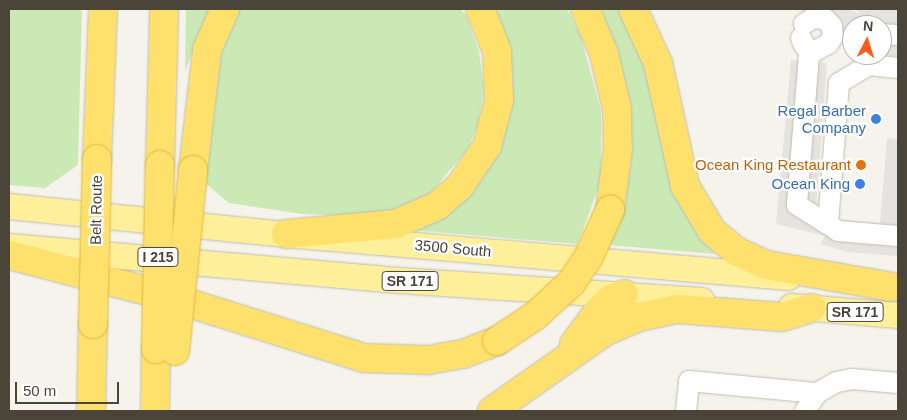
<!DOCTYPE html>
<style>
body{margin:0}
#map{position:relative;width:907px;height:420px;overflow:hidden;background:#f5f3eb;font-family:Arial,sans-serif}
div>[style]{position:absolute}
.green>*{inset:0;background:#cae9b4}
.parking>*{inset:0;background:#e4e3df}
.roads{filter:drop-shadow(0 0 1px #c1bdad) drop-shadow(0 0 1px #c1bdad)}
.minor>*{height:20px;margin:-10px;padding:0 10px;transform-origin:10px;border-radius:10px;background:#fff}
.major>*{height:25px;margin:-12.5px;padding:0 12.5px;transform-origin:12.5px;border-radius:12.5px;background:#feef9b}
.highway>*{height:28px;margin:-14px;padding:0 14px;transform-origin:14px;border-radius:14px;background:#fee16d}
.bridges{filter:drop-shadow(0 0 1px #deb83c) drop-shadow(0 0 1px #deb83c)}
.highway-bridge>*{height:28px;margin:-14px;padding:0 14px;transform-origin:14px;border-radius:14px;background:#fee16d}
.dots>*{width:14px;height:14px;translate:-50% -50%;box-sizing:border-box;border:2px solid #fff;border-radius:50%}
span{translate:-50% -50%;white-space:nowrap;text-align:center;line-height:1.15;-webkit-text-stroke:4.5px #fff;paint-order:stroke}
.shield-label span{padding:1px 4px;background:#fff;border:1px solid;border-radius:4px;-webkit-text-stroke-width:0}
.shield-label{font-size:14px;color:#4a4538;font-weight:700}
.shop-label{font-size:15px;color:#366cbe}
.right{translate:-100% -50%;text-align:right}
.food-label{font-size:15px;color:#c56008}
.street-label{font-size:15px;color:#4a4538}
.frame{position:absolute;inset:0;border:10px solid #4a4538;pointer-events:none}
.north{position:absolute;left:842px;top:15px;width:50px;height:50px;box-sizing:border-box;background:#fff;border:1px solid #b7b5af;border-radius:50%;rotate:5deg;font-size:14px;font-weight:700;line-height:20px;text-align:center;color:#4a4538}
.north::after{content:'';display:block;margin:auto;width:18px;height:22px;background:#fa5c1d;clip-path:polygon(50% 0,100% 100%,50% 72%,0 100%)}
.scale{position:absolute;left:15px;top:382px;width:104px;height:22px;box-sizing:border-box;border:2px solid #4a4538;border-top:0;padding-left:6px;font-size:15px;line-height:18px;white-space:nowrap;color:#4a4538;-webkit-text-stroke:4px #fff;paint-order:stroke}
</style>
<div id="map">
<div class="green">
<div style="clip-path:polygon(9px 9px,82px 9px,78px 165px,45px 188px,9px 185px)"></div>
<div style="clip-path:polygon(186px 9px,210px 9px,185px 71px)"></div>
<div style="clip-path:polygon(231px 9px,460px 9px,466px 15px,479px 51px,484px 91px,478px 124px,467px 150px,428px 196px,406px 207px,360px 216px,302px 214px,229px 203px,199px 178px,213px 58px)"></div>
<div style="clip-path:polygon(488px 9px,567px 9px,581px 37px,601px 111px,601px 180px,578px 244px,410px 230px,502px 135px)"></div>
<div style="clip-path:polygon(590px 9px,621px 9px,642px 53px,693px 224px,715px 254px,608px 245px,627px 189px,628px 137px)"></div>
</div>
<div class="parking">
<div style="clip-path:polygon(799px 9px,848px 9px,860px 14px,856px 9px,898px 9px,898px 56px,882px 55px,882px 25px,852px 25px,852px 45px)"></div>
<div style="clip-path:polygon(791px 60px,827px 63px,816px 208px,833px 219px,880px 224px,887px 138px,898px 139px,898px 256px,847px 252px,821px 244px,825px 236px,776px 224px)"></div>
</div>
<div class="roads">
<div class="minor">
<div style="left:882px;top:34px;width:16px;rotate:4deg"></div>
<div style="left:801px;top:38px;width:8px;rotate:67deg"></div>
<div style="left:804px;top:45px;width:11px;rotate:38deg"></div>
<div style="left:813px;top:52px;width:17px;rotate:-28deg"></div>
<div style="left:828px;top:44px;width:9px;rotate:-58deg"></div>
<div style="left:833px;top:36px;width:10px;rotate:-96deg"></div>
<div style="left:832px;top:26px;width:10px;rotate:-135deg"></div>
<div style="left:825px;top:19px;width:12px;rotate:-175deg"></div>
<div style="left:813px;top:18px;width:11px;rotate:146deg"></div>
<div style="left:813px;top:52px;width:5px;rotate:143deg"></div>
<div style="left:809px;top:55px;width:150px;rotate:94.6deg"></div>
<div style="left:797px;top:205px;width:36px;rotate:32deg"></div>
<div style="left:898px;top:68px;width:29px;rotate:-174deg"></div>
<div style="left:869px;top:65px;width:35px;rotate:149deg"></div>
<div style="left:839px;top:83px;width:141px;rotate:94.5deg"></div>
<div style="left:828px;top:224px;width:12px;rotate:35deg"></div>
<div style="left:838px;top:231px;width:60px;rotate:4.8deg"></div>
<div style="left:686px;top:411px;width:30px;rotate:-84deg"></div>
<div style="left:689px;top:381px;width:129px;rotate:5.4deg"></div>
<div style="left:805px;top:411px;width:22px;rotate:-56deg"></div>
<div style="left:817px;top:393px;width:23px;rotate:-29deg"></div>
<div style="left:837px;top:382px;width:15px;rotate:-11deg"></div>
<div style="left:852px;top:379px;width:46px;rotate:5deg"></div>
</div>
<div class="major">
<div style="left:9px;top:206px;width:278px;rotate:5.8deg"></div>
<div style="left:286px;top:234px;width:504px;rotate:4.9deg"></div>
<div style="left:9px;top:246px;width:376px;rotate:5deg"></div>
<div style="left:384px;top:279px;width:318px;rotate:3.8deg"></div>
<div style="left:791px;top:306px;width:107px;rotate:4.8deg"></div>
</div>
<div class="highway">
<div style="left:585px;top:9px;width:49px;rotate:67.1deg"></div>
<div style="left:604px;top:54px;width:57px;rotate:76.7deg"></div>
<div style="left:617px;top:109px;width:39px;rotate:89deg"></div>
<div style="left:618px;top:148px;width:63px;rotate:97.4deg"></div>
<div style="left:633px;top:9px;width:60px;rotate:65.2deg"></div>
<div style="left:658px;top:63px;width:126px;rotate:77.6deg"></div>
<div style="left:685px;top:186px;width:52px;rotate:59deg"></div>
<div style="left:712px;top:231px;width:31px;rotate:40deg"></div>
<div style="left:736px;top:251px;width:33px;rotate:25deg"></div>
<div style="left:766px;top:265px;width:128px;rotate:9.9deg"></div>
<div style="left:97px;top:159px;width:150px;rotate:-87.7deg"></div>
<div style="left:160px;top:165px;width:156px;rotate:-88.5deg"></div>
<div style="left:193px;top:170px;width:121px;rotate:-83.3deg"></div>
<div style="left:207px;top:50px;width:45px;rotate:-66.3deg"></div>
<div style="left:286px;top:234px;width:110px;rotate:-5.2deg"></div>
<div style="left:396px;top:224px;width:45px;rotate:-23.7deg"></div>
<div style="left:437px;top:206px;width:30px;rotate:-41deg"></div>
<div style="left:460px;top:186px;width:48px;rotate:-56deg"></div>
<div style="left:487px;top:146px;width:47px;rotate:-75.1deg"></div>
<div style="left:499px;top:101px;width:50px;rotate:-92.3deg"></div>
<div style="left:497px;top:51px;width:45px;rotate:-112deg"></div>
<div style="left:9px;top:255px;width:159px;rotate:14.6deg"></div>
<div style="left:163px;top:295px;width:211px;rotate:17.4deg"></div>
<div style="left:364px;top:358px;width:64px;rotate:1.8deg"></div>
<div style="left:428px;top:360px;width:36px;rotate:-10deg"></div>
<div style="left:463px;top:354px;width:36px;rotate:-21deg"></div>
<div style="left:574px;top:344px;width:44px;rotate:-53.4deg"></div>
<div style="left:600px;top:309px;width:15px;rotate:-42deg"></div>
<div style="left:611px;top:299px;width:14px;rotate:-21deg"></div>
<div style="left:91px;top:411px;width:87px;rotate:-88.7deg"></div>
<div style="left:155px;top:411px;width:62px;rotate:-89.1deg"></div>
<div style="left:492px;top:411px;width:139px;rotate:-35.1deg"></div>
<div style="left:606px;top:331px;width:36px;rotate:-23deg"></div>
<div style="left:639px;top:317px;width:40px;rotate:-12deg"></div>
<div style="left:678px;top:309px;width:104px;rotate:4.4deg"></div>
<div style="left:782px;top:317px;width:31px;rotate:-17deg"></div>
</div>
</div>
<div class="bridges">
<div class="highway-bridge">
<div style="left:93px;top:324px;width:165px;rotate:-88.6deg"></div>
<div style="left:497px;top:341px;width:45px;rotate:-33.3deg"></div>
<div style="left:535px;top:316px;width:49px;rotate:-42.5deg"></div>
<div style="left:571px;top:283px;width:32px;rotate:-56deg"></div>
<div style="left:589px;top:256px;width:51px;rotate:-65.5deg"></div>
<div style="left:156px;top:349px;width:184px;rotate:-88.8deg"></div>
<div style="left:175px;top:351px;width:182px;rotate:-84.3deg"></div>
</div>
</div>
<div class="dots">
<div style="left:876px;top:119px;background:#3f7fe0"></div>
<div style="left:861px;top:165px;background:#e8710a"></div>
<div style="left:860px;top:184px;background:#3f7fe0"></div>
</div>
<div class="shield-label">
<span style="left:158px;top:257px">I 215</span>
<span style="left:410px;top:281px">SR 171</span>
<span style="left:855px;top:312px">SR 171</span>
</div>
<div class="shop-label">
<span class="right" style="left:866px;top:119px">Regal Barber<br>Company</span>
<span class="right" style="left:850px;top:184px">Ocean King</span>
</div>
<div class="food-label">
<span class="right" style="left:851px;top:165px">Ocean King Restaurant</span>
</div>
<div class="street-label">
<span style="left:96px;top:210px;rotate:-89deg">Belt Route</span>
<span style="left:453px;top:248px;rotate:5deg">3500 South</span>
</div>
<div class="frame"></div>
<div class="north">N</div>
<div class="scale">50 m</div>
</div>
